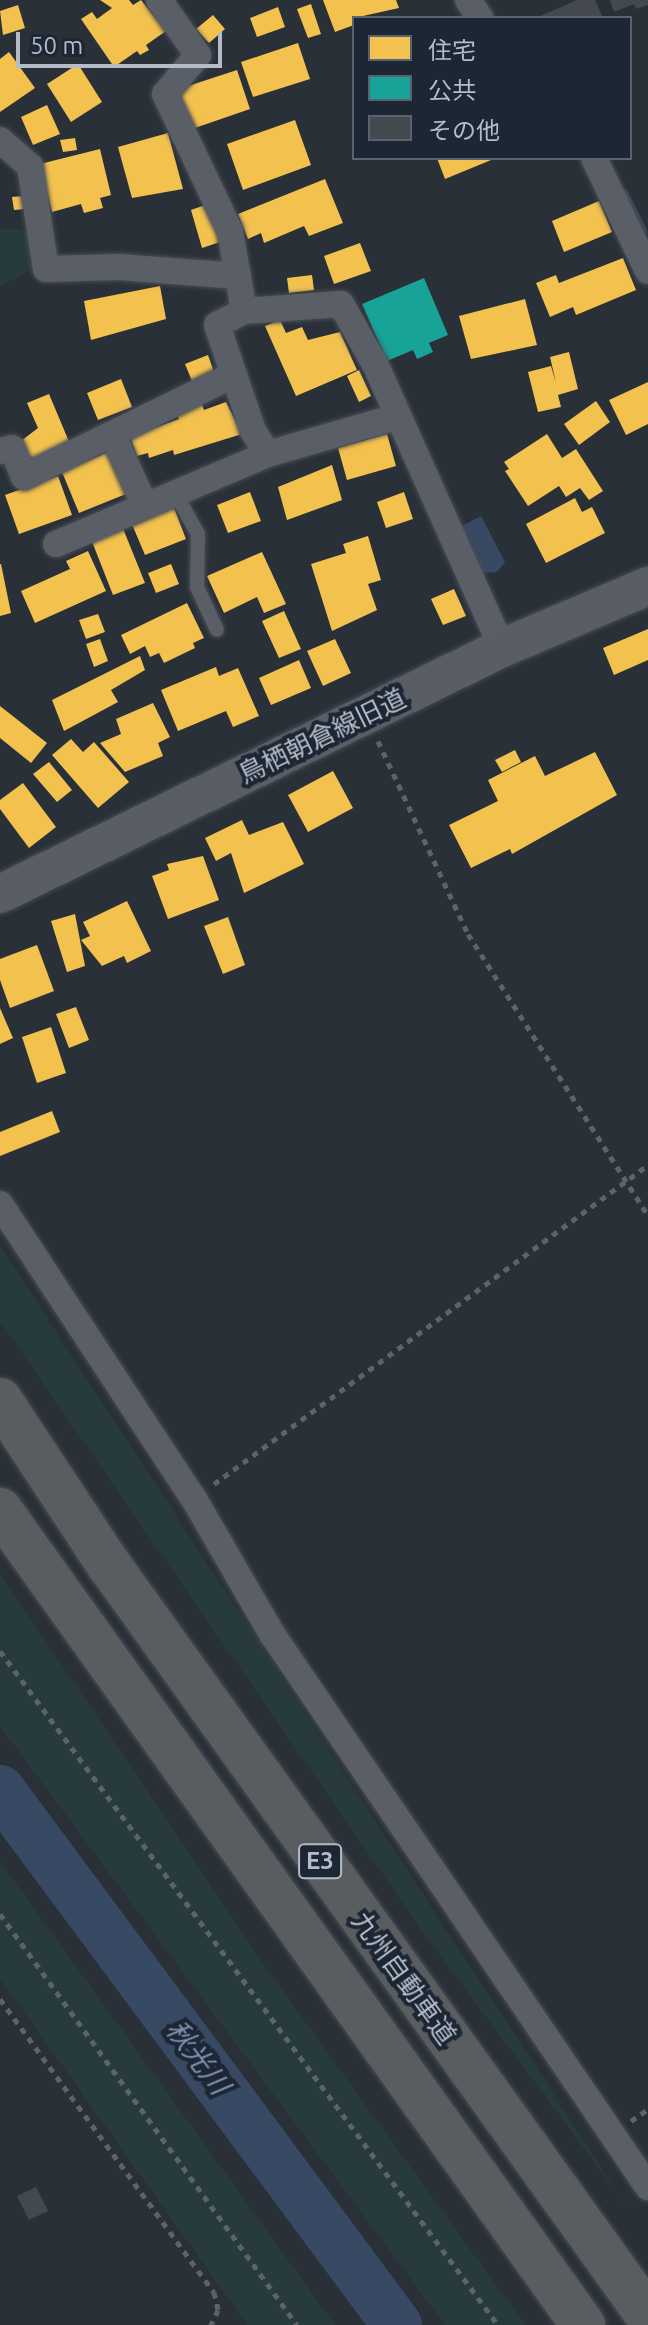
<!DOCTYPE html>
<meta charset="utf-8">
<style>
body{margin:0}
#map{position:relative;width:648px;height:2325px;overflow:hidden;background:#2a3038;font-family:Ubuntu,"Noto Sans JP",sans-serif}
div>[style]{position:absolute}
.green>*{inset:0;background:#273a3e}
.water>*{inset:0;background:#384963}
.homes>*{inset:0;background:#f2c14e}
.public>*{inset:0;background:#17a398}
.stream>*{height:8px;margin:-4px;padding:0 4px;transform-origin:4px;border-radius:4px;background:#384963}
.river>*{height:50px;margin:-25px;padding:0 25px;transform-origin:25px;border-radius:25px;background:#384963}
.building>*{inset:0;background:#444950}
.path>*{height:5px;margin-top:-2.5px;transform-origin:0;background:repeating-linear-gradient(90deg,#5d636a 0 6px,transparent 0 12px)}
.roads{filter:drop-shadow(0 0 2px #484c53) drop-shadow(0 0 2px #484c53)}
.lane>*{height:14px;margin:-7px;padding:0 7px;transform-origin:7px;border-radius:7px;background:#5a5e66}
.street>*{height:26px;margin:-13px;padding:0 13px;transform-origin:13px;border-radius:13px;background:#5a5e66}
.secondary>*{height:38px;margin:-19px;padding:0 19px;transform-origin:19px;border-radius:19px;background:#595d64}
.highway>*{height:44px;margin:-22px;padding:0 22px;transform-origin:22px;border-radius:22px;background:#5a5d60}
span{translate:-50% -50%;white-space:nowrap;text-align:center;line-height:1.15;-webkit-text-stroke:8px #1d2633;paint-order:stroke}
.shield-label span{padding:2px 6px;background:#1d2633;border:2px solid;border-radius:6px;-webkit-text-stroke-width:0}
.shield-label{font-size:24px;color:#b4bcc9;font-weight:700}
.street-label{font-size:26px;color:#b4bcc9}
.water-label{font-size:28px;color:#7c92b1;font-style:italic}
.legend{position:absolute;left:352px;top:16px;width:280px;height:144px;box-sizing:border-box;background:#1d2633;border:2px solid #59626f;margin:0;padding:10px 14px;list-style:none;font-size:24px;color:#b4bcc9}
.legend li{display:flex;align-items:center;gap:16px;height:40px}
.legend b{width:40px;border:2px solid #59626f}
.scale{position:absolute;left:16px;top:32px;width:206px;height:36px;box-sizing:border-box;border:4px solid #b4bcc9;border-top:0;padding-left:10px;font-size:24px;line-height:28px;white-space:nowrap;color:#b4bcc9;-webkit-text-stroke:6px #1d2633;paint-order:stroke}
</style>
<div id="map">
<div class="green">
<div style="clip-path:polygon(0 229px,30px 229px,36px 267px,0 287px)"></div>
<div style="clip-path:polygon(0 1246px,626px 2205px,420px 1928px,0 1321px)"></div>
<div style="clip-path:polygon(0 1573px,267px 1969px,525px 2325px,445px 2325px,0 1726px)"></div>
<div style="clip-path:polygon(0 1861px,335px 2325px,247px 2325px,0 1978px)"></div>
</div>
<div class="water">
<div style="clip-path:polygon(481px 516px,505px 562px,497px 572px,483px 573px,462px 526px)"></div>
</div>
<div class="homes">
<div style="clip-path:polygon(100px 0,129px 0,133px 5px,141px 0,166px 31px,146px 45px,149px 50px,140px 55px,137px 51px,114px 67px,81px 19px,92px 12px,97px 19px,112px 8px)"></div>
<div style="clip-path:polygon(323px 0,396px 0,399px 8px,354px 18px,354px 25px,335px 32px)"></div>
<div style="clip-path:polygon(311px 4px,321px 34px,308px 38px,297px 9px)"></div>
<div style="clip-path:polygon(18px 5px,25px 28px,3px 35px,0 11px)"></div>
<div style="clip-path:polygon(278px 7px,285px 27px,257px 37px,250px 18px)"></div>
<div style="clip-path:polygon(213px 15px,225px 29px,209px 43px,196px 29px)"></div>
<div style="clip-path:polygon(298px 43px,310px 79px,253px 97px,241px 62px)"></div>
<div style="clip-path:polygon(9px 52px,35px 88px,0 112px,0 59px)"></div>
<div style="clip-path:polygon(78px 64px,102px 102px,71px 122px,47px 84px)"></div>
<div style="clip-path:polygon(237px 70px,250px 109px,192px 129px,180px 94px,185px 87px)"></div>
<div style="clip-path:polygon(47px 105px,60px 134px,33px 145px,21px 117px)"></div>
<div style="clip-path:polygon(295px 120px,311px 165px,243px 190px,227px 144px)"></div>
<div style="clip-path:polygon(168px 133px,183px 189px,132px 198px,118px 147px)"></div>
<div style="clip-path:polygon(75px 138px,77px 150px,63px 152px,60px 140px)"></div>
<div style="clip-path:polygon(100px 149px,111px 195px,100px 198px,103px 208px,84px 213px,81px 204px,52px 212px,40px 164px)"></div>
<div style="clip-path:polygon(437px 158px,496px 158px,445px 179px)"></div>
<div style="clip-path:polygon(325px 179px,343px 223px,309px 236px,304px 226px,264px 243px,261px 233px,248px 239px,238px 214px)"></div>
<div style="clip-path:polygon(23px 196px,24px 209px,14px 210px,12px 197px)"></div>
<div style="clip-path:polygon(599px 201px,612px 232px,564px 252px,552px 221px)"></div>
<div style="clip-path:polygon(208px 204px,220px 242px,202px 248px,191px 210px)"></div>
<div style="clip-path:polygon(360px 243px,371px 271px,334px 284px,324px 256px)"></div>
<div style="clip-path:polygon(623px 258px,636px 290px,576px 315px,573px 307px,550px 317px,536px 283px,556px 275px,559px 283px)"></div>
<div style="clip-path:polygon(312px 275px,314px 290px,289px 293px,287px 278px)"></div>
<div style="clip-path:polygon(160px 286px,166px 319px,91px 340px,84px 301px)"></div>
<div style="clip-path:polygon(525px 299px,537px 345px,471px 359px,459px 316px)"></div>
<div style="clip-path:polygon(280px 320px,286px 333px,302px 327px,308px 340px,340px 332px,357px 370px,296px 396px,265px 326px)"></div>
<div style="clip-path:polygon(569px 352px,578px 389px,558px 395px,561px 407px,538px 412px,528px 372px,551px 366px,556px 383px,550px 357px)"></div>
<div style="clip-path:polygon(208px 355px,214px 372px,192px 381px,185px 364px)"></div>
<div style="clip-path:polygon(359px 370px,371px 396px,359px 402px,347px 376px)"></div>
<div style="clip-path:polygon(121px 379px,132px 407px,98px 420px,87px 393px)"></div>
<div style="clip-path:polygon(648px 382px,648px 424px,626px 435px,609px 400px)"></div>
<div style="clip-path:polygon(49px 394px,70px 444px,29px 461px,21px 441px,38px 428px,27px 403px)"></div>
<div style="clip-path:polygon(596px 401px,610px 422px,579px 445px,564px 424px)"></div>
<div style="clip-path:polygon(201px 402px,204px 410px,226px 402px,242px 434px,174px 455px,173px 450px,149px 458px,148px 453px,137px 456px,130px 437px,179px 419px,175px 411px)"></div>
<div style="clip-path:polygon(387px 434px,396px 466px,347px 480px,338px 448px)"></div>
<div style="clip-path:polygon(547px 434px,562px 458px,576px 449px,603px 491px,589px 500px,580px 488px,566px 497px,559px 486px,528px 506px,505px 471px,509px 469px,504px 462px)"></div>
<div style="clip-path:polygon(108px 452px,126px 494px,79px 513px,62px 472px)"></div>
<div style="clip-path:polygon(332px 465px,342px 500px,287px 520px,278px 487px)"></div>
<div style="clip-path:polygon(58px 476px,72px 515px,19px 534px,5px 495px)"></div>
<div style="clip-path:polygon(250px 492px,261px 521px,228px 533px,217px 505px)"></div>
<div style="clip-path:polygon(404px 492px,413px 519px,386px 528px,377px 502px)"></div>
<div style="clip-path:polygon(575px 498px,582px 512px,592px 507px,605px 533px,546px 563px,526px 524px)"></div>
<div style="clip-path:polygon(173px 505px,186px 539px,145px 555px,131px 522px)"></div>
<div style="clip-path:polygon(122px 526px,145px 583px,113px 595px,91px 539px)"></div>
<div style="clip-path:polygon(368px 536px,381px 580px,368px 584px,377px 610px,332px 631px,311px 564px,346px 553px,343px 544px)"></div>
<div style="clip-path:polygon(88px 551px,106px 591px,35px 623px,21px 591px,70px 569px,66px 561px)"></div>
<div style="clip-path:polygon(262px 552px,286px 604px,264px 613px,257px 597px,224px 613px,207px 576px)"></div>
<div style="clip-path:polygon(1px 564px,11px 613px,0 616px,0 564px)"></div>
<div style="clip-path:polygon(171px 564px,179px 584px,156px 593px,148px 573px)"></div>
<div style="clip-path:polygon(454px 589px,466px 616px,443px 625px,431px 599px)"></div>
<div style="clip-path:polygon(187px 603px,204px 638px,193px 643px,195px 648px,164px 663px,159px 653px,150px 657px,145px 646px,130px 654px,121px 635px)"></div>
<div style="clip-path:polygon(284px 611px,301px 649px,279px 658px,262px 621px)"></div>
<div style="clip-path:polygon(98px 614px,105px 632px,86px 639px,79px 620px)"></div>
<div style="clip-path:polygon(648px 629px,648px 660px,614px 675px,603px 648px)"></div>
<div style="clip-path:polygon(100px 639px,108px 661px,94px 667px,86px 644px)"></div>
<div style="clip-path:polygon(335px 639px,351px 673px,323px 686px,307px 651px)"></div>
<div style="clip-path:polygon(140px 656px,145px 670px,111px 690px,118px 702px,64px 731px,52px 700px)"></div>
<div style="clip-path:polygon(299px 660px,311px 688px,271px 705px,259px 678px)"></div>
<div style="clip-path:polygon(216px 667px,219px 676px,238px 668px,259px 716px,233px 727px,226px 711px,178px 731px,161px 690px)"></div>
<div style="clip-path:polygon(153px 703px,170px 737px,158px 743px,163px 756px,125px 772px,100px 743px,121px 734px,116px 719px)"></div>
<div style="clip-path:polygon(0 706px,47px 743px,31px 763px,0 738px)"></div>
<div style="clip-path:polygon(71px 739px,83px 752px,94px 742px,129px 782px,98px 808px,52px 755px)"></div>
<div style="clip-path:polygon(515px 750px,521px 762px,502px 772px,495px 760px)"></div>
<div style="clip-path:polygon(595px 752px,617px 795px,512px 854px,510px 849px,471px 868px,449px 825px,498px 801px,488px 780px,535px 756px,545px 776px)"></div>
<div style="clip-path:polygon(49px 762px,72px 790px,57px 802px,33px 774px)"></div>
<div style="clip-path:polygon(333px 771px,353px 808px,308px 832px,288px 795px)"></div>
<div style="clip-path:polygon(23px 783px,56px 827px,29px 848px,0 809px,0 800px)"></div>
<div style="clip-path:polygon(242px 820px,249px 835px,283px 822px,304px 864px,244px 893px,231px 853px,216px 861px,205px 838px)"></div>
<div style="clip-path:polygon(203px 856px,219px 900px,168px 919px,152px 876px,169px 870px,167px 864px)"></div>
<div style="clip-path:polygon(127px 901px,151px 951px,127px 963px,124px 956px,102px 966px,81px 940px,90px 936px,83px 922px)"></div>
<div style="clip-path:polygon(75px 914px,85px 966px,67px 972px,51px 921px)"></div>
<div style="clip-path:polygon(228px 917px,245px 965px,223px 974px,204px 926px)"></div>
<div style="clip-path:polygon(37px 945px,54px 991px,10px 1008px,0 980px,0 959px)"></div>
<div style="clip-path:polygon(76px 1007px,89px 1040px,69px 1048px,56px 1014px)"></div>
<div style="clip-path:polygon(0 1008px,13px 1038px,0 1044px)"></div>
<div style="clip-path:polygon(51px 1027px,66px 1073px,37px 1083px,22px 1037px)"></div>
<div style="clip-path:polygon(52px 1111px,60px 1132px,0 1156px,0 1132px)"></div>
</div>
<div class="public">
<div style="clip-path:polygon(424px 278px,448px 335px,429px 343px,433px 352px,417px 359px,413px 350px,387px 361px,362px 304px)"></div>
</div>
<div class="stream">
<div style="left:624px;top:193px;width:42px;rotate:63.4deg"></div>
</div>
<div class="river">
<div style="left:0;top:1790px;width:666px;rotate:53.42deg"></div>
</div>
<div class="building">
<div style="clip-path:polygon(577px 0,595px 0,603px 18px,536px 18px)"></div>
<div style="clip-path:polygon(610px 0,648px 0,648px 5px,636px 9px,634px 4px,614px 12px)"></div>
<div style="clip-path:polygon(36px 2187px,48px 2211px,29px 2220px,17px 2196px)"></div>
</div>
<div class="path">
<div style="left:378px;top:741px;width:213px;rotate:65deg"></div>
<div style="left:468px;top:934px;width:335px;rotate:57.4deg"></div>
<div style="left:214px;top:1484px;width:539px;rotate:-36.32deg"></div>
<div style="left:0;top:1651px;width:838px;rotate:53.54deg"></div>
<div style="left:0;top:1914px;width:507px;rotate:54.15deg"></div>
<div style="left:0;top:1999px;width:363px;rotate:53.9deg"></div>
<div style="left:214px;top:2292px;width:18px;rotate:77deg"></div>
<div style="left:218px;top:2310px;width:17px;rotate:115deg"></div>
<div style="left:631px;top:2121px;width:21px;rotate:-35deg"></div>
</div>
<div class="roads">
<div class="lane">
<div style="left:174px;top:491px;width:49px;rotate:60.8deg"></div>
<div style="left:198px;top:534px;width:53px;rotate:91.1deg"></div>
<div style="left:197px;top:587px;width:47px;rotate:65.1deg"></div>
</div>
<div class="street">
<div style="left:159px;top:0;width:67px;rotate:54.7deg"></div>
<div style="left:198px;top:55px;width:51px;rotate:130.2deg"></div>
<div style="left:165px;top:94px;width:152px;rotate:64.6deg"></div>
<div style="left:230px;top:231px;width:81px;rotate:80.1deg"></div>
<div style="left:244px;top:311px;width:97px;rotate:-4.1deg"></div>
<div style="left:341px;top:304px;width:71px;rotate:60.6deg"></div>
<div style="left:376px;top:366px;width:309px;rotate:65.9deg"></div>
<div style="left:468px;top:0;width:22px;rotate:56deg"></div>
<div style="left:0;top:140px;width:40px;rotate:41deg"></div>
<div style="left:30px;top:166px;width:104px;rotate:81.2deg"></div>
<div style="left:46px;top:269px;width:73px;rotate:-1.6deg"></div>
<div style="left:119px;top:267px;width:119px;rotate:4.3deg"></div>
<div style="left:594px;top:158px;width:125px;rotate:64.5deg"></div>
<div style="left:244px;top:311px;width:30px;rotate:153deg"></div>
<div style="left:217px;top:325px;width:112px;rotate:71.2deg"></div>
<div style="left:253px;top:431px;width:27px;rotate:57deg"></div>
<div style="left:113px;top:435px;width:76px;rotate:65.8deg"></div>
<div style="left:0;top:451px;width:12px;rotate:-14deg"></div>
<div style="left:12px;top:448px;width:31px;rotate:68deg"></div>
<div style="left:24px;top:477px;width:230px;rotate:-26deg"></div>
<div style="left:56px;top:544px;width:230px;rotate:-23deg"></div>
<div style="left:268px;top:454px;width:133px;rotate:-16.1deg"></div>
<div style="left:0;top:1204px;width:353px;rotate:56.7deg"></div>
<div style="left:194px;top:1499px;width:156px;rotate:60deg"></div>
<div style="left:272px;top:1634px;width:669px;rotate:55.79deg"></div>
</div>
<div class="secondary">
<div style="left:0;top:894px;width:559px;rotate:-26.11deg"></div>
<div style="left:502px;top:648px;width:159px;rotate:-23deg"></div>
</div>
<div class="highway">
<div style="left:0;top:1400px;width:198px;rotate:56.6deg"></div>
<div style="left:109px;top:1565px;width:924px;rotate:54.33deg"></div>
<div style="left:0;top:1510px;width:1002px;rotate:54.42deg"></div>
</div>
</div>
<div class="shield-label">
<span style="left:320px;top:1861px">E3</span>
</div>
<div class="street-label">
<span style="left:322px;top:736px;rotate:-26deg">鳥栖朝倉線旧道</span>
<span style="left:404px;top:1978px;rotate:54deg">九州自動車道</span>
</div>
<div class="water-label">
<span style="left:198px;top:2057px;rotate:53deg">秋光川</span>
</div>
<ul class="legend">
<li><b style="height:22px;background:#f2c14e"></b>住宅</li>
<li><b style="height:22px;background:#17a398"></b>公共</li>
<li><b style="height:22px;background:#444950"></b>その他</li>
</ul>
<div class="scale">50 m</div>
</div>
